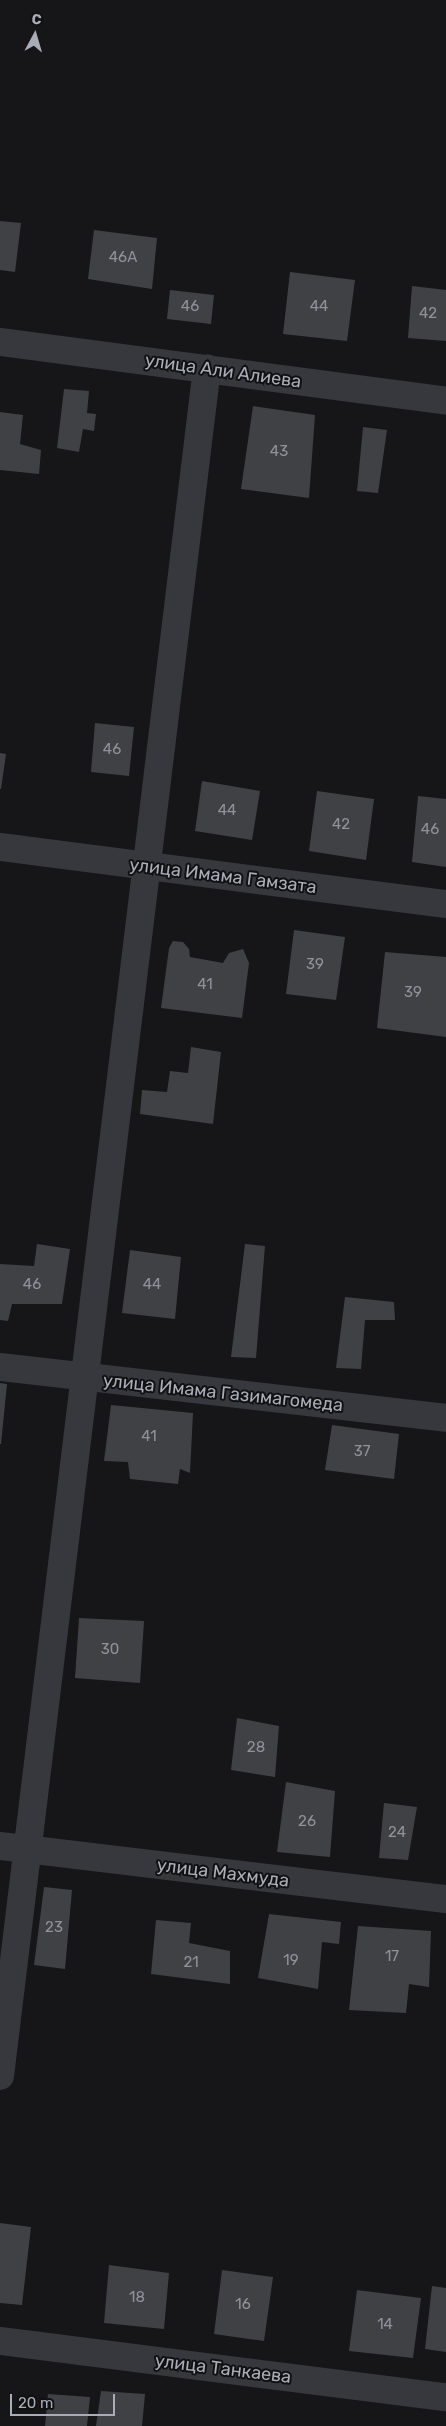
<!DOCTYPE html>
<meta charset="utf-8">
<style>
body{margin:0}
#map{position:relative;width:446px;height:2426px;overflow:hidden;background:#161618;font-family:Rubik,sans-serif}
div>[style]{position:absolute}
.building>*{inset:0;background:#404145}
.minor>*{height:28px;margin:-14px;padding:0 14px;transform-origin:14px;border-radius:14px;background:#37383d}
span{translate:-50% -50%;white-space:nowrap;text-align:center;line-height:1.15;-webkit-text-stroke:4px #111113;paint-order:stroke}
.number-label{font-size:15px;color:#8e929b}
.number-label span{-webkit-text-stroke-width:0}
.street-label{font-size:18px;color:#a8adb8}
.north{position:absolute;left:10px;top:10px;width:50px;height:50px;-webkit-text-stroke:4px #111113;paint-order:stroke;rotate:6deg;font-size:14px;font-weight:700;line-height:20px;text-align:center;color:#a8adb8}
.north::after{content:'';display:block;margin:auto;width:18px;height:22px;background:#a8adb8;clip-path:polygon(50% 0,100% 100%,50% 72%,0 100%)}
.scale{position:absolute;left:10px;top:2394px;width:105px;height:22px;box-sizing:border-box;border:2px solid #a8adb8;border-top:0;padding-left:6px;font-size:15px;line-height:18px;white-space:nowrap;color:#a8adb8;-webkit-text-stroke:4px #111113;paint-order:stroke}
</style>
<div id="map">
<div class="building">
<div style="clip-path:polygon(0 221px,21px 223px,15px 272px,0 270px)"></div>
<div style="clip-path:polygon(94px 230px,157px 238px,152px 289px,88px 279px)"></div>
<div style="clip-path:polygon(290px 272px,355px 280px,347px 341px,283px 334px)"></div>
<div style="clip-path:polygon(412px 286px,446px 290px,446px 341px,408px 338px)"></div>
<div style="clip-path:polygon(170px 290px,214px 295px,211px 324px,167px 319px)"></div>
<div style="clip-path:polygon(64px 389px,89px 391px,87px 413px,96px 414px,94px 431px,83px 429px,79px 452px,57px 448px)"></div>
<div style="clip-path:polygon(253px 406px,315px 415px,309px 498px,241px 489px)"></div>
<div style="clip-path:polygon(0 412px,23px 415px,20px 444px,41px 450px,39px 474px,0 470px)"></div>
<div style="clip-path:polygon(363px 427px,387px 430px,378px 493px,357px 491px)"></div>
<div style="clip-path:polygon(95px 723px,134px 727px,129px 776px,91px 772px)"></div>
<div style="clip-path:polygon(0 753px,6px 754px,1px 789px,0 789px)"></div>
<div style="clip-path:polygon(202px 781px,260px 791px,252px 840px,195px 831px)"></div>
<div style="clip-path:polygon(317px 791px,374px 799px,366px 860px,309px 851px)"></div>
<div style="clip-path:polygon(418px 796px,446px 799px,446px 867px,412px 862px)"></div>
<div style="clip-path:polygon(294px 930px,345px 937px,336px 1000px,286px 994px)"></div>
<div style="clip-path:polygon(173px 941px,183px 942px,189px 949px,190px 957px,223px 963px,229px 953px,243px 949px,249px 963px,242px 1018px,161px 1008px,169px 948px)"></div>
<div style="clip-path:polygon(385px 952px,446px 957px,446px 1037px,377px 1028px)"></div>
<div style="clip-path:polygon(191px 1047px,221px 1052px,213px 1124px,140px 1114px,142px 1090px,167px 1092px,170px 1071px,188px 1073px)"></div>
<div style="clip-path:polygon(37px 1244px,70px 1249px,62px 1304px,12px 1304px,8px 1321px,0 1320px,0 1264px,34px 1266px)"></div>
<div style="clip-path:polygon(245px 1244px,265px 1246px,256px 1358px,231px 1357px)"></div>
<div style="clip-path:polygon(130px 1250px,181px 1257px,175px 1319px,122px 1313px)"></div>
<div style="clip-path:polygon(345px 1297px,394px 1302px,395px 1320px,365px 1320px,361px 1369px,336px 1368px)"></div>
<div style="clip-path:polygon(0 1383px,7px 1384px,1px 1444px,0 1444px)"></div>
<div style="clip-path:polygon(111px 1405px,193px 1413px,190px 1473px,180px 1469px,178px 1484px,130px 1479px,128px 1462px,104px 1461px)"></div>
<div style="clip-path:polygon(332px 1425px,399px 1434px,394px 1479px,325px 1470px)"></div>
<div style="clip-path:polygon(79px 1618px,144px 1621px,140px 1683px,75px 1678px)"></div>
<div style="clip-path:polygon(237px 1718px,279px 1726px,275px 1777px,231px 1770px)"></div>
<div style="clip-path:polygon(286px 1782px,335px 1791px,330px 1857px,277px 1852px)"></div>
<div style="clip-path:polygon(384px 1803px,417px 1807px,408px 1860px,379px 1858px)"></div>
<div style="clip-path:polygon(44px 1887px,72px 1890px,65px 1969px,34px 1965px)"></div>
<div style="clip-path:polygon(269px 1914px,341px 1922px,339px 1944px,322px 1942px,318px 1989px,258px 1978px)"></div>
<div style="clip-path:polygon(156px 1920px,191px 1923px,189px 1943px,230px 1951px,230px 1984px,151px 1974px)"></div>
<div style="clip-path:polygon(358px 1926px,431px 1931px,429px 1987px,409px 1984px,406px 2013px,349px 2010px)"></div>
<div style="clip-path:polygon(0 2223px,31px 2227px,22px 2305px,0 2303px)"></div>
<div style="clip-path:polygon(109px 2265px,169px 2273px,164px 2329px,104px 2323px)"></div>
<div style="clip-path:polygon(222px 2270px,273px 2277px,264px 2341px,214px 2334px)"></div>
<div style="clip-path:polygon(432px 2286px,446px 2288px,446px 2352px,425px 2349px)"></div>
<div style="clip-path:polygon(357px 2290px,421px 2298px,413px 2358px,349px 2351px)"></div>
<div style="clip-path:polygon(101px 2391px,145px 2394px,142px 2426px,96px 2426px)"></div>
<div style="clip-path:polygon(48px 2394px,90px 2397px,87px 2426px,45px 2426px)"></div>
</div>
<div class="minor">
<div style="left:0;top:342px;width:450px;rotate:7.5deg"></div>
<div style="left:0;top:847px;width:450px;rotate:7.3deg"></div>
<div style="left:0;top:1367px;width:449px;rotate:6.5deg"></div>
<div style="left:0;top:1846px;width:449px;rotate:6.8deg"></div>
<div style="left:0;top:2076px;width:1720px;rotate:-83.09deg"></div>
<div style="left:0;top:2341px;width:450px;rotate:7.2deg"></div>
</div>
<div class="number-label">
<span style="left:123px;top:258px">46А</span>
<span style="left:190px;top:307px">46</span>
<span style="left:319px;top:307px">44</span>
<span style="left:428px;top:314px">42</span>
<span style="left:279px;top:452px">43</span>
<span style="left:112px;top:750px">46</span>
<span style="left:227px;top:811px">44</span>
<span style="left:341px;top:825px">42</span>
<span style="left:430px;top:830px">46</span>
<span style="left:315px;top:965px">39</span>
<span style="left:205px;top:985px">41</span>
<span style="left:413px;top:993px">39</span>
<span style="left:32px;top:1285px">46</span>
<span style="left:152px;top:1285px">44</span>
<span style="left:149px;top:1437px">41</span>
<span style="left:362px;top:1452px">37</span>
<span style="left:110px;top:1650px">30</span>
<span style="left:256px;top:1748px">28</span>
<span style="left:307px;top:1822px">26</span>
<span style="left:397px;top:1833px">24</span>
<span style="left:54px;top:1928px">23</span>
<span style="left:392px;top:1957px">17</span>
<span style="left:291px;top:1961px">19</span>
<span style="left:191px;top:1963px">21</span>
<span style="left:137px;top:2298px">18</span>
<span style="left:243px;top:2305px">16</span>
<span style="left:385px;top:2325px">14</span>
</div>
<div class="street-label">
<span style="left:223px;top:371px;rotate:8deg">улица Али Алиева</span>
<span style="left:223px;top:876px;rotate:7deg">улица Имама Гамзата</span>
<span style="left:223px;top:1393px;rotate:6deg">улица Имама Газимагомеда</span>
<span style="left:223px;top:1873px;rotate:7deg">улица Махмуда</span>
<span style="left:223px;top:2369px;rotate:7deg">улица Танкаева</span>
</div>
<div class="north">С</div>
<div class="scale">20 m</div>
</div>
